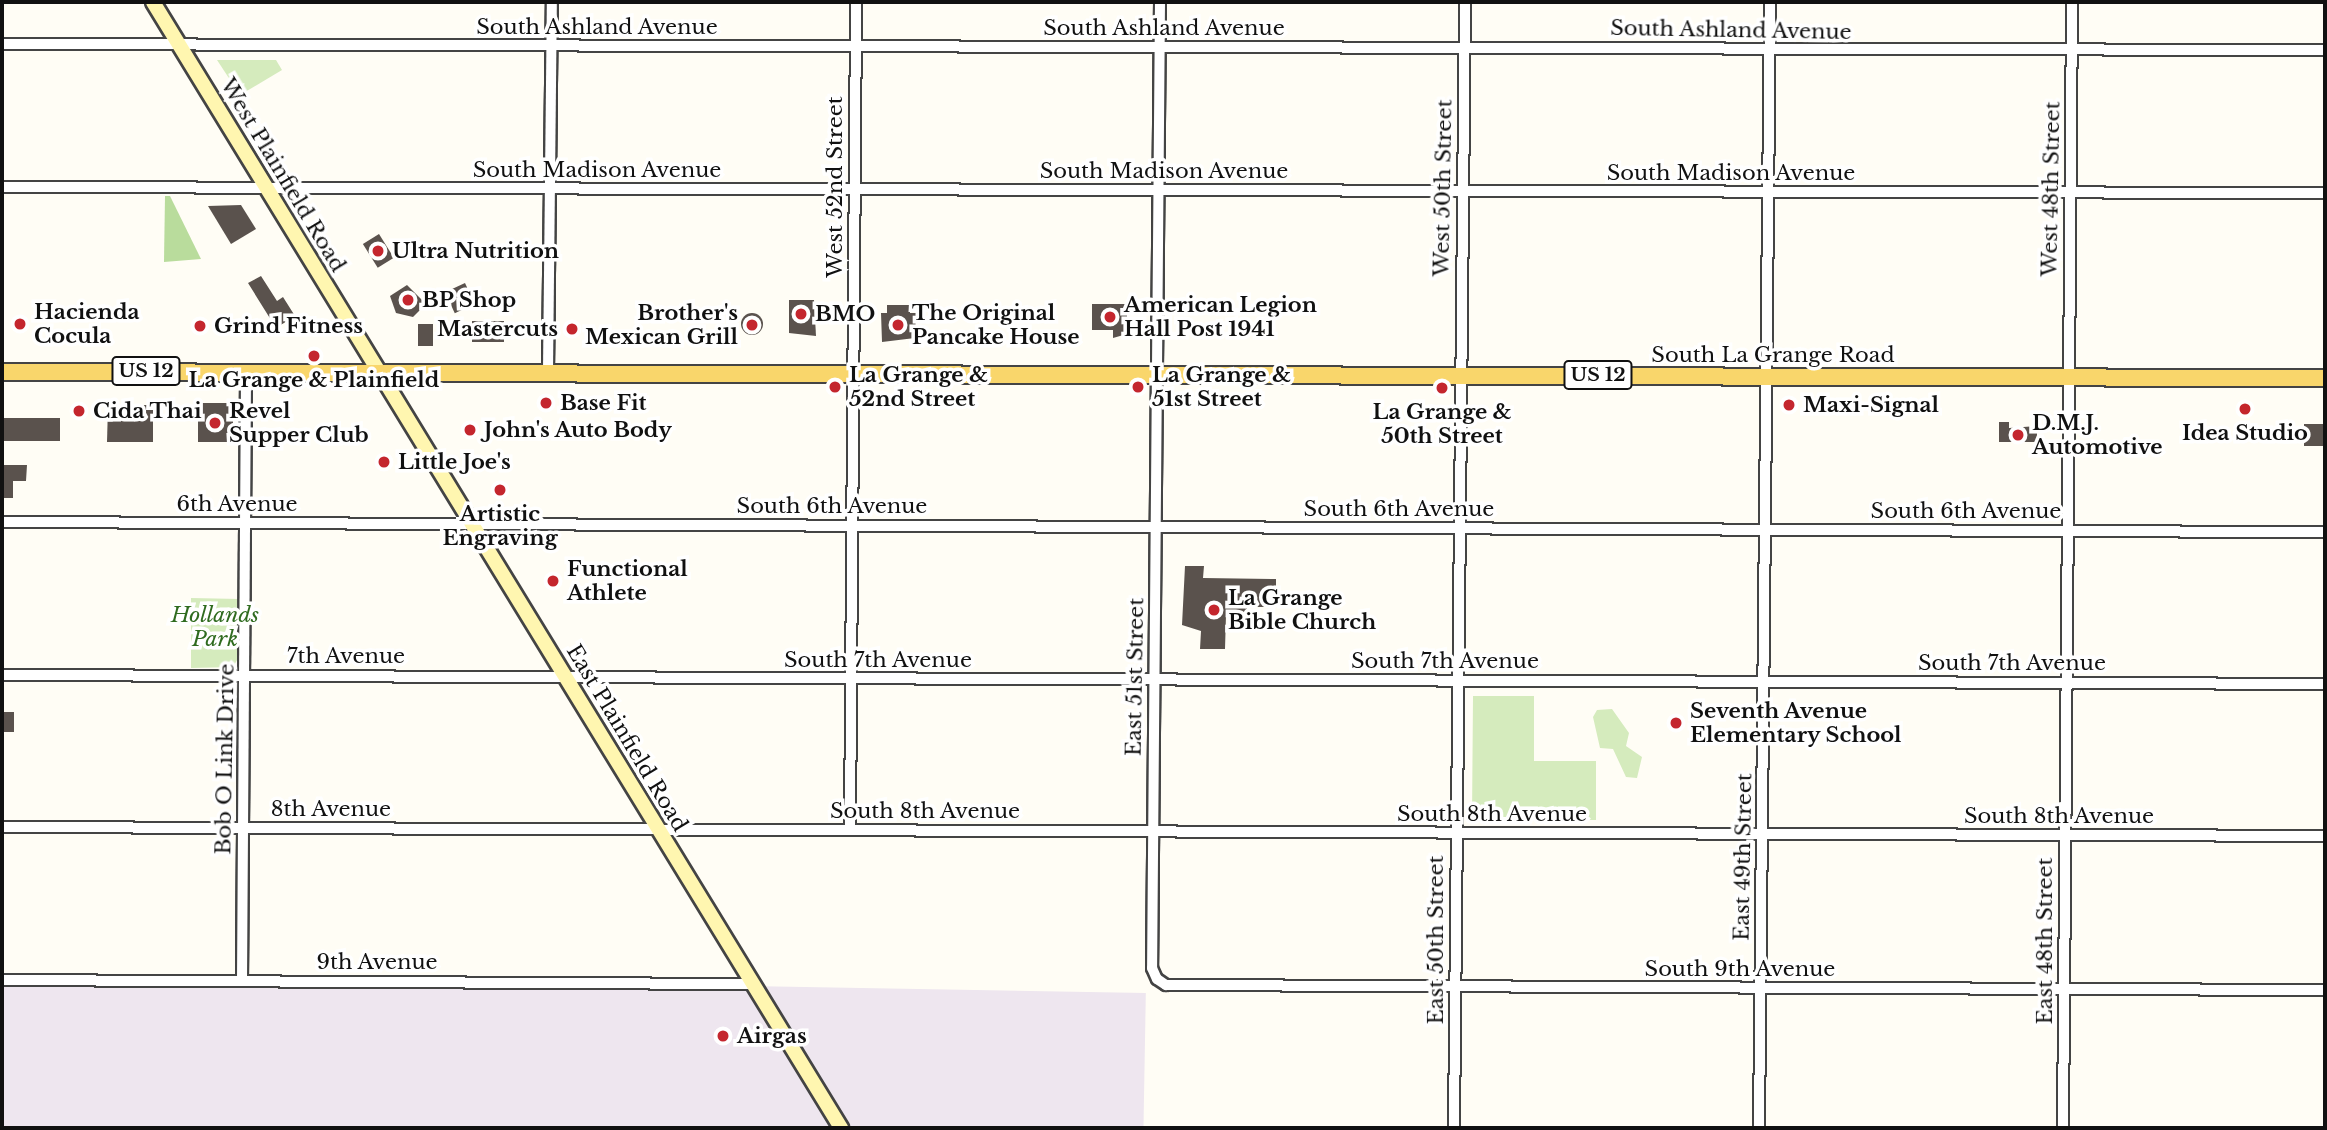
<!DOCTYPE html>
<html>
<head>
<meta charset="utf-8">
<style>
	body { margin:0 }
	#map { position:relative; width:2327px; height:1130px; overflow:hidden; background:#fffdf5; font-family:"Libre Baskerville",serif }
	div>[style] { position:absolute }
	.industrial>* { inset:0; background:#eee6ef; transform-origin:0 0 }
	.green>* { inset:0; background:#d5ebbd }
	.forest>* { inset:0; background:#b9dc9c }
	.building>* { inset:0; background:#5a524d; transform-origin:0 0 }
	.round { border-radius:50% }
	.roads { filter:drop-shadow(2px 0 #444) drop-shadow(-2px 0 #444) drop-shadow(0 2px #444) drop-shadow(0 -2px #444) }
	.minor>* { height:10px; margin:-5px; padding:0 5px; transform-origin:5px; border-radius:5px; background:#fff }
	.secondary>* { height:14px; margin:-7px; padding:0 7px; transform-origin:7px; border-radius:7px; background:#fff6b0 }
	.primary>* { height:16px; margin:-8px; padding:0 8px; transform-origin:8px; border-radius:8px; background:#f9d66b }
	.dots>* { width:19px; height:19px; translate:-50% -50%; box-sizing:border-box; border:4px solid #fff; border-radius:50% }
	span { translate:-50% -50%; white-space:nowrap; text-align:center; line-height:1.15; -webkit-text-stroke:7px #fff; paint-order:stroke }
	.shield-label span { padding:2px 5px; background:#fff; border:2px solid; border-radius:5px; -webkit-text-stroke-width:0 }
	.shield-label { font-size:19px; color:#111; font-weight:700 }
	.street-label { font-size:21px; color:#111 }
	.poi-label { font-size:21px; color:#111; font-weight:700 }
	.left { translate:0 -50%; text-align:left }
	.right { translate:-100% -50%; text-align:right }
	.park-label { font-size:21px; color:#2f6b1f; font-style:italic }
	.frame { position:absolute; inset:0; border:4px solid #111; pointer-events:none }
</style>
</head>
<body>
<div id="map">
	<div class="industrial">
		<div style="left:2px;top:973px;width:1144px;height:155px;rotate:1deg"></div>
	</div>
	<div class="green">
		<div style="clip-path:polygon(217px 60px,276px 60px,282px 70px,240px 95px)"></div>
		<div style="clip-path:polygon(191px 598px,240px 599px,240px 655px,233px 667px,191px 668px)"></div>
		<div style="clip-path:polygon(1473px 696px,1534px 696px,1534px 761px,1596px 761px,1596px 820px,1472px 819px)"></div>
		<div style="clip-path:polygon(1612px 709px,1629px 733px,1626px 746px,1642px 757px,1637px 778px,1626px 777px,1613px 749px,1600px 748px,1593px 717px,1597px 710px)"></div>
	</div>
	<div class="forest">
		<div style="clip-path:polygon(165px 196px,170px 196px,201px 259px,164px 262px)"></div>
	</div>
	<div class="building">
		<div style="clip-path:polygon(241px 205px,256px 229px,231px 244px,208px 206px)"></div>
		<div style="left:379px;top:234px;width:28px;height:19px;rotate:58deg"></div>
		<div style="clip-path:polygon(261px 276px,277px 301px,283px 297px,295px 316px,276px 328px,248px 283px)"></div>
		<div style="left:465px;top:283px;width:23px;height:22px;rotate:65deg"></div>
		<div style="clip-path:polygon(407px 285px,426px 304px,413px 317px,396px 313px,390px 296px)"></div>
		<div style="clip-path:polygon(789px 300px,814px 300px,816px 336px,789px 333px)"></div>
		<div style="clip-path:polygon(1092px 304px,1127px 304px,1127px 334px,1113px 338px,1113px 330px,1092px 330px)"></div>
		<div style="clip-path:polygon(887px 305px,910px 305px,910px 313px,916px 313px,915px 338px,882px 342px,881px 313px,887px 313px)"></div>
		<div class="round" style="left:741px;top:313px;width:22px;height:22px"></div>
		<div style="left:472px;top:321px;width:32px;height:21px"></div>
		<div style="left:418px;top:324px;width:15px;height:22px"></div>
		<div style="left:198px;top:403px;width:35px;height:39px"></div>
		<div style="clip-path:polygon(134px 405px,153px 405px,153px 442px,107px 442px,108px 406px)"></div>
		<div style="left:2px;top:418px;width:58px;height:23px"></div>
		<div style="clip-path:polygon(1999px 422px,2009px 422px,2009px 428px,2037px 426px,2037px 442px,1999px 442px)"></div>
		<div style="left:2304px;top:424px;width:21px;height:22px"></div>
		<div style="clip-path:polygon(2px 465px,27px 465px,26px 481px,13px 481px,13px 498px,2px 498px)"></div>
		<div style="clip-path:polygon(1185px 566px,1204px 566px,1203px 578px,1276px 579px,1276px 607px,1247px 607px,1247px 615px,1226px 615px,1225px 649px,1200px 649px,1201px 631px,1182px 625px)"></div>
		<div style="left:2px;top:712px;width:12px;height:20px"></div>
	</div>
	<div class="roads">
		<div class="minor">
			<div style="left:1160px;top:2px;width:966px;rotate:90.47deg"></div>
			<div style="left:1152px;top:968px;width:12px;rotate:66deg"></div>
			<div style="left:1157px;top:979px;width:11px;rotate:34deg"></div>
			<div style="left:1166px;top:985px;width:1159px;rotate:0.25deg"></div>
			<div style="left:2px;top:44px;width:2323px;rotate:0.15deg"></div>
			<div style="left:2px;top:187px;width:2323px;rotate:0.15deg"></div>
			<div style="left:548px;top:371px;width:369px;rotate:-89.4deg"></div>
			<div style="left:2px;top:522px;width:2323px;rotate:0.25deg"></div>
			<div style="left:2px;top:675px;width:2323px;rotate:0.22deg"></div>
			<div style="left:2px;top:827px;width:2323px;rotate:0.22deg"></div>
			<div style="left:850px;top:830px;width:828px;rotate:-89.58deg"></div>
			<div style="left:2px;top:980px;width:751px;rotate:0.31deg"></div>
			<div style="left:242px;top:981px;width:611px;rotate:-89.62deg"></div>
			<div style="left:1454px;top:1128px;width:1126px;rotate:-89.44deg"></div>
			<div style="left:1759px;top:1128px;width:1126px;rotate:-89.44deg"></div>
			<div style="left:2063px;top:1128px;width:1126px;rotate:-89.54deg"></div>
		</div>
		<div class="secondary">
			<div style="left:153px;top:2px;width:1320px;rotate:58.57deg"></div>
		</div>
		<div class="primary">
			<div style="left:2px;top:372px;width:2323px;rotate:0.15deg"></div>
		</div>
	</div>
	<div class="dots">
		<div style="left:378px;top:251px;background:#c4262e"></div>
		<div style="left:408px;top:300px;background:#c4262e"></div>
		<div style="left:801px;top:314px;background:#c4262e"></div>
		<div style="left:1110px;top:317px;background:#c4262e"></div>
		<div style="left:20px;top:324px;background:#c4262e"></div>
		<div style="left:752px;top:325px;background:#c4262e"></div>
		<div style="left:898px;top:325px;background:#c4262e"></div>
		<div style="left:200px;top:326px;background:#c4262e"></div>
		<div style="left:572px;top:329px;background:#c4262e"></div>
		<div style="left:314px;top:356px;background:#c4262e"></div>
		<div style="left:835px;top:387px;background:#c4262e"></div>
		<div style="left:1138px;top:387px;background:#c4262e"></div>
		<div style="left:1442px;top:388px;background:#c4262e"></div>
		<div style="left:546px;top:403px;background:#c4262e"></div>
		<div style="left:1789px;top:405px;background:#c4262e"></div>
		<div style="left:2245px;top:409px;background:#c4262e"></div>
		<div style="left:79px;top:411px;background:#c4262e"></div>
		<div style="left:215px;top:423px;background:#c4262e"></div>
		<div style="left:470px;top:430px;background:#c4262e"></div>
		<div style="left:2018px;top:435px;background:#c4262e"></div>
		<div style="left:384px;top:462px;background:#c4262e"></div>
		<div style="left:500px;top:490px;background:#c4262e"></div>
		<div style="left:553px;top:581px;background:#c4262e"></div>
		<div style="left:1214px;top:610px;background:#c4262e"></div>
		<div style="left:1676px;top:723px;background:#c4262e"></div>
		<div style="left:723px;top:1036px;background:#c4262e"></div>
	</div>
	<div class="shield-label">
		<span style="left:146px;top:371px">US 12</span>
		<span style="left:1598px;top:375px">US 12</span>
	</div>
	<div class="street-label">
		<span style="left:597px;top:27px">South Ashland Avenue</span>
		<span style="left:1164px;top:28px">South Ashland Avenue</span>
		<span style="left:1731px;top:30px;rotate:1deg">South Ashland Avenue</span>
		<span style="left:597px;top:170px">South Madison Avenue</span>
		<span style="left:1164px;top:171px">South Madison Avenue</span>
		<span style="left:1731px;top:173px">South Madison Avenue</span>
		<span style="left:283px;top:175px;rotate:59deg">West Plainfield Road</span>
		<span style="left:835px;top:187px;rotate:-90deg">West 52nd Street</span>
		<span style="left:1443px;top:188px;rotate:-89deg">West 50th Street</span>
		<span style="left:2051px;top:189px;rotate:-89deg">West 48th Street</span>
		<span style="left:1773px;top:355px">South La Grange Road</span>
		<span style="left:237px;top:504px">6th Avenue</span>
		<span style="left:832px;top:506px">South 6th Avenue</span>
		<span style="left:1399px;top:509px">South 6th Avenue</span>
		<span style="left:1966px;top:511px">South 6th Avenue</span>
		<span style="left:346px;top:656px">7th Avenue</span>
		<span style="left:878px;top:660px">South 7th Avenue</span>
		<span style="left:1445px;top:661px">South 7th Avenue</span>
		<span style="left:2012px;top:663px">South 7th Avenue</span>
		<span style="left:1135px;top:677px;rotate:-89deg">East 51st Street</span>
		<span style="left:627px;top:738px;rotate:59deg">East Plainfield Road</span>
		<span style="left:225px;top:759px;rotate:-89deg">Bob O Link Drive</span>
		<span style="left:331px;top:809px">8th Avenue</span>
		<span style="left:925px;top:811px">South 8th Avenue</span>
		<span style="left:1492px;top:814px">South 8th Avenue</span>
		<span style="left:2059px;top:816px">South 8th Avenue</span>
		<span style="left:1743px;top:857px;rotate:-89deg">East 49th Street</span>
		<span style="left:1436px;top:940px;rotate:-90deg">East 50th Street</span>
		<span style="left:2045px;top:941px;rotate:-90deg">East 48th Street</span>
		<span style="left:377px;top:962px">9th Avenue</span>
		<span style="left:1740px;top:969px">South 9th Avenue</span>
	</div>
	<div class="poi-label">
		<span class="left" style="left:392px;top:251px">Ultra Nutrition</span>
		<span class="left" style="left:422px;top:300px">BP Shop</span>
		<span class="left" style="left:1124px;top:317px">American Legion<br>Hall Post 1941</span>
		<span class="left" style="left:34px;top:324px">Hacienda<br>Cocula</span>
		<span class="right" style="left:738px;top:325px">Brother's<br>Mexican Grill</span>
		<span class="left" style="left:912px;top:325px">The Original<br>Pancake House</span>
		<span class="left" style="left:815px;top:314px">BMO</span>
		<span class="left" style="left:214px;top:326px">Grind Fitness</span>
		<span class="right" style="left:558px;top:329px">Mastercuts</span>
		<span class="left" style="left:849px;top:387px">La Grange &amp;<br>52nd Street</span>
		<span class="left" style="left:1152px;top:387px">La Grange &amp;<br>51st Street</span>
		<span style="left:314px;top:380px">La Grange &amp; Plainfield</span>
		<span class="left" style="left:560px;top:403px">Base Fit</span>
		<span class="left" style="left:1803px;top:405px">Maxi-Signal</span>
		<span class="left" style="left:93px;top:411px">Cida Thai</span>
		<span class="left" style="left:229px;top:423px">Revel<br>Supper Club</span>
		<span style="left:1442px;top:424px">La Grange &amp;<br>50th Street</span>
		<span class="left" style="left:2032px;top:435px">D.M.J.<br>Automotive</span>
		<span class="left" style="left:484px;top:430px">John's Auto Body</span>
		<span style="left:2245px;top:433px">Idea Studio</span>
		<span class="left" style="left:398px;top:462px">Little Joe's</span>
		<span style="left:500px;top:526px">Artistic<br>Engraving</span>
		<span class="left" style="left:567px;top:581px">Functional<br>Athlete</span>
		<span class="left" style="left:1228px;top:610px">La Grange<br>Bible Church</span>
		<span class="left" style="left:1690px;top:723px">Seventh Avenue<br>Elementary School</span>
		<span class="left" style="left:737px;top:1036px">Airgas</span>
	</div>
	<div class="park-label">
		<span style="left:215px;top:627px">Hollands<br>Park</span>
	</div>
	<div class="frame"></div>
</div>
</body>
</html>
